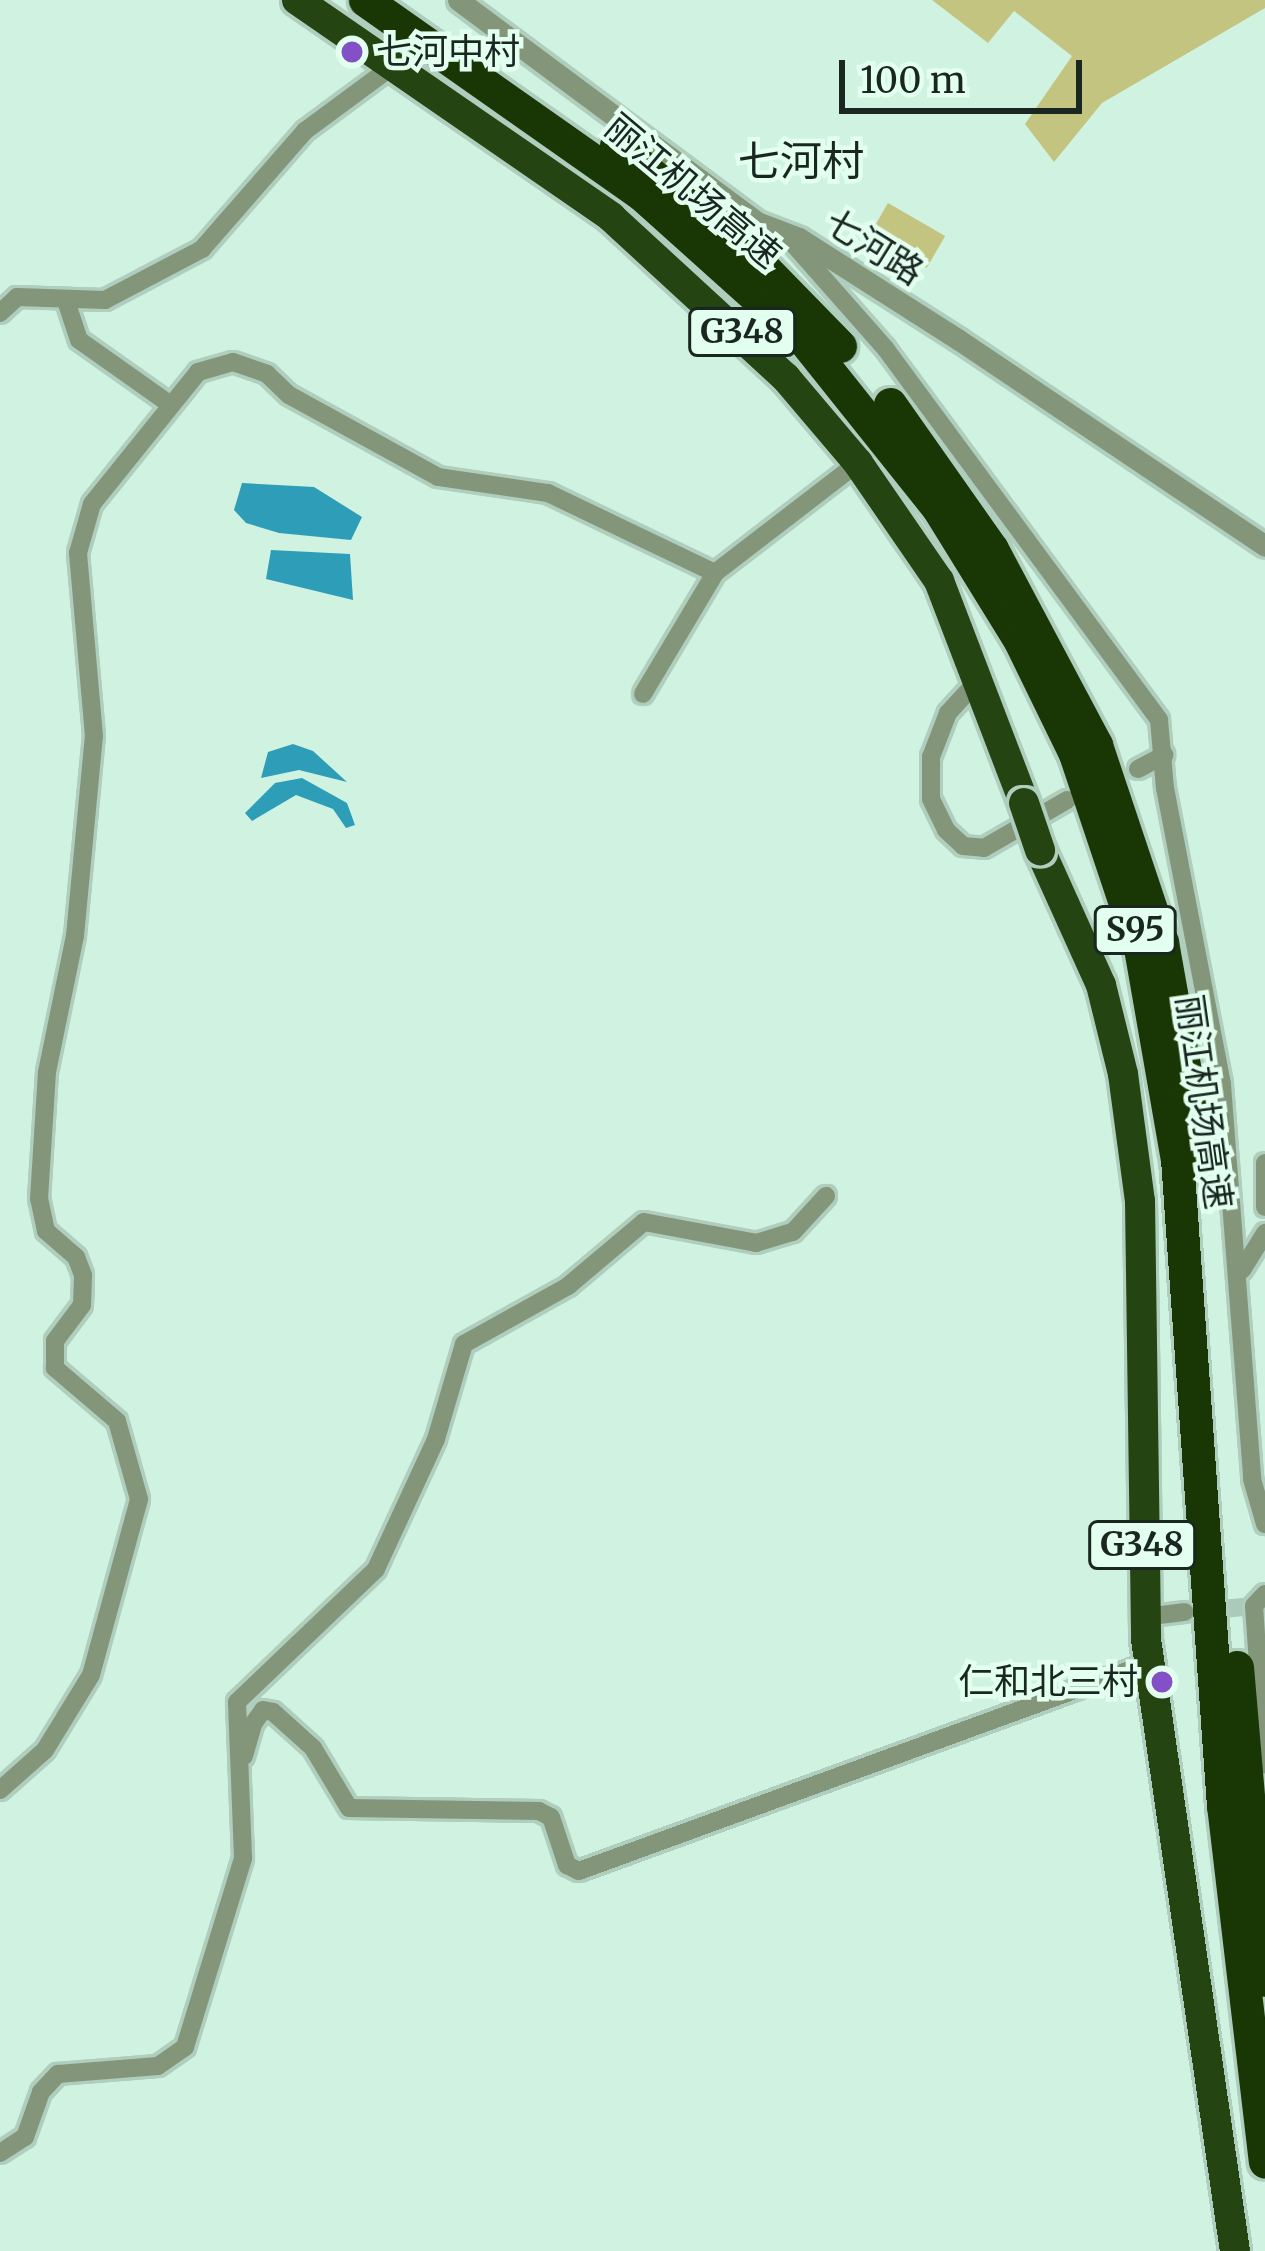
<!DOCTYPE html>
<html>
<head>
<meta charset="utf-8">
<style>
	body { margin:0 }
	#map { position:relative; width:1265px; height:2251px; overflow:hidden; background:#d0f3e1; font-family:Merriweather,"Noto Sans SC",serif }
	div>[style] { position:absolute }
	.green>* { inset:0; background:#c3c480; transform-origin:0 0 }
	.water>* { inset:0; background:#2e9db7 }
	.minor-tunnel>* { height:18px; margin-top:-9px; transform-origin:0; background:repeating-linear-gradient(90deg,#abcaba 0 18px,transparent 0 27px) }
	.roads { filter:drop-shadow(3px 0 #afcebe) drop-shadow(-3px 0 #afcebe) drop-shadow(0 3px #afcebe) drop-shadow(0 -3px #afcebe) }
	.minor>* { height:18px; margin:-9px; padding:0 9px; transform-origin:9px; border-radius:9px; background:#83967a }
	.tertiary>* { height:21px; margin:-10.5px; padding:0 10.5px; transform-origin:10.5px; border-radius:10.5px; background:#83967a }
	.trunk>* { height:30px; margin:-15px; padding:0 15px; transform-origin:15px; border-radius:15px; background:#244411 }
	.motorway>* { height:33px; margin:-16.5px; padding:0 16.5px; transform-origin:16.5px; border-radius:16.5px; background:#193605 }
	.bridges { filter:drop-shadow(3px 0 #afcebe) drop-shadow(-3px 0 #afcebe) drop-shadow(0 3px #afcebe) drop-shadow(0 -3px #afcebe) }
	.trunk-bridge>* { height:30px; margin:-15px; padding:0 15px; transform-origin:15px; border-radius:15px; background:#244411 }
	.dots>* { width:33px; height:33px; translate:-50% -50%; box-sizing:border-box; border:6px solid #e2fff0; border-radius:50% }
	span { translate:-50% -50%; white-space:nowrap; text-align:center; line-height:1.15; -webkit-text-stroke:9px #e2fff0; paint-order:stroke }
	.shield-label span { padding:3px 9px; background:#e2fff0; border:3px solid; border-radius:9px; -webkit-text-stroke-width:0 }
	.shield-label { font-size:33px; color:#192720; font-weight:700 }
	.poi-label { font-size:36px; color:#192720 }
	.left { translate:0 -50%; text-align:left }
	.right { translate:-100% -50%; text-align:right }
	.street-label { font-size:36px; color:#192720 }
	.quarter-label { font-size:42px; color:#192720 }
	.scale { position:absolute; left:839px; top:60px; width:243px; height:54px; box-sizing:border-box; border:6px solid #192720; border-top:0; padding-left:15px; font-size:36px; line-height:42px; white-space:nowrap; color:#192720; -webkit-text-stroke:9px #e2fff0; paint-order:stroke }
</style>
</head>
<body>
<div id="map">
	<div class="green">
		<div style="clip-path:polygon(932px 0,1265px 0,1265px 8px,1102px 103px,1054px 162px,1025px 124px,1072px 56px,1014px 11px,988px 43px)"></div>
		<div style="left:888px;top:203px;width:66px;height:37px;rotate:30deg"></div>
	</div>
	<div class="water">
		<div style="clip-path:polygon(242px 483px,314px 487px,362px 517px,351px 540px,279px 533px,246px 523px,234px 510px)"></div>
		<div style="clip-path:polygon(271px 550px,350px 554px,353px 600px,266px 579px)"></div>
		<div style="clip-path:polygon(293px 744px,313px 751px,347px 782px,299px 770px,261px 778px,268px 752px)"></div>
		<div style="clip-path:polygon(302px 778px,347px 803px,355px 825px,346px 828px,333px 809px,296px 795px,252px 821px,245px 813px,275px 783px)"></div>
	</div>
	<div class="minor-tunnel">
		<div style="left:1202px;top:1611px;width:52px;rotate:-5.5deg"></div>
	</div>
	<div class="roads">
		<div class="minor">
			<div style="left:788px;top:238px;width:147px;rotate:48.6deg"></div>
			<div style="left:885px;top:348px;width:462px;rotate:53.6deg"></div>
			<div style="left:1159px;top:720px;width:68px;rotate:85deg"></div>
			<div style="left:1165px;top:788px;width:302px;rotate:79.1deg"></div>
			<div style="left:1222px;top:1085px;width:395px;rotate:85.6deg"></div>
			<div style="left:1252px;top:1479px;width:47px;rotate:73.9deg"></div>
			<div style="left:66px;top:301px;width:41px;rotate:71.6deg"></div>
			<div style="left:79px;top:340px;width:109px;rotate:35.3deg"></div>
			<div style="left:0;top:313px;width:23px;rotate:-43deg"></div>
			<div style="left:17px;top:297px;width:88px;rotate:2deg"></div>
			<div style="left:105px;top:300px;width:110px;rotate:-27.7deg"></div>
			<div style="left:202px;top:249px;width:157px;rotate:-48.9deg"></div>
			<div style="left:305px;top:131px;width:109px;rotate:-36.5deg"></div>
			<div style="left:981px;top:677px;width:49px;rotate:132.5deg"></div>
			<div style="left:948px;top:713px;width:47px;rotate:111.1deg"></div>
			<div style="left:931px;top:757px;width:42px;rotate:90deg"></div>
			<div style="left:931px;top:799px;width:34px;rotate:64deg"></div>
			<div style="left:946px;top:830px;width:23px;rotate:43deg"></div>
			<div style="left:963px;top:846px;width:21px;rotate:5deg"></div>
			<div style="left:984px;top:848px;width:96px;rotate:-30deg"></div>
			<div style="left:643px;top:694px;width:141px;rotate:-59.2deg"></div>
			<div style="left:715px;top:573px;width:180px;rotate:-37.6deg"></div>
			<div style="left:1138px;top:769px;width:30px;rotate:-28deg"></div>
			<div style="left:1265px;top:1163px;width:44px;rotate:90deg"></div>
			<div style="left:1242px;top:1270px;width:44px;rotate:-58.1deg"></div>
			<div style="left:1265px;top:1594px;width:16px;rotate:133deg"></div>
			<div style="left:1254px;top:1606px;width:159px;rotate:86deg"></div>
			<div style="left:1144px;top:1617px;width:41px;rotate:-7deg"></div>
			<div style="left:244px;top:1756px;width:33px;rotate:-74deg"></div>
			<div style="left:253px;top:1724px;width:17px;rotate:-54deg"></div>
			<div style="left:263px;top:1710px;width:10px;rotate:11deg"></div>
			<div style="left:273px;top:1712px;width:54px;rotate:42deg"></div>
			<div style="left:313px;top:1748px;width:70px;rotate:59deg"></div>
			<div style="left:349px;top:1808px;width:190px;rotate:0.9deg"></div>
			<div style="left:539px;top:1811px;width:13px;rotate:27deg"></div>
			<div style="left:551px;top:1817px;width:51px;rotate:71.6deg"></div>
			<div style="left:567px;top:1865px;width:13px;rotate:27deg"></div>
			<div style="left:579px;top:1871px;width:607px;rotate:-20.05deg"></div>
			<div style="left:0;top:1790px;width:60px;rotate:-41.6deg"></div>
			<div style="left:45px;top:1750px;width:88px;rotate:-58.5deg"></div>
			<div style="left:91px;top:1675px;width:182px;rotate:-74.7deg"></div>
			<div style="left:139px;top:1499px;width:81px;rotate:-105.8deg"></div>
			<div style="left:117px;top:1421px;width:82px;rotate:-139.5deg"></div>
			<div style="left:55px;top:1368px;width:27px;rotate:-90deg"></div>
			<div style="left:55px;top:1341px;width:45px;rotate:-53.1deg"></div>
			<div style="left:82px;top:1305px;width:30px;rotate:-88deg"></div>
			<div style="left:83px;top:1275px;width:19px;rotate:-111deg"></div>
			<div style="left:76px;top:1257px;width:40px;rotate:-139deg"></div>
			<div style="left:46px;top:1231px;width:33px;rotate:-102deg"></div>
			<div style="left:39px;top:1199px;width:127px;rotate:-86.4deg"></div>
			<div style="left:47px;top:1072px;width:139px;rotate:-78.4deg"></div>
			<div style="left:75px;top:936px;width:201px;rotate:-84.6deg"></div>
			<div style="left:94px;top:736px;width:184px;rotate:-95deg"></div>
			<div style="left:78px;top:553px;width:51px;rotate:-74.1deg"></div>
			<div style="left:92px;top:504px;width:169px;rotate:-51.2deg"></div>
			<div style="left:198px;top:372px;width:36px;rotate:-16deg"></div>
			<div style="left:233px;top:362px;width:36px;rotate:19deg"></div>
			<div style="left:267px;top:374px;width:30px;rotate:44deg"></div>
			<div style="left:289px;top:395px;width:170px;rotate:28.8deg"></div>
			<div style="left:438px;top:477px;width:111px;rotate:8.3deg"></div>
			<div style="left:548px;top:493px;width:185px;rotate:25.6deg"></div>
			<div style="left:0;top:2153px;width:30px;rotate:-33deg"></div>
			<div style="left:25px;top:2137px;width:48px;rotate:-70.4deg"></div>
			<div style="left:41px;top:2092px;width:25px;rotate:-47deg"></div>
			<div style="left:58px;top:2074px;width:100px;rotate:-4.6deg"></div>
			<div style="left:158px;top:2066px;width:33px;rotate:-35deg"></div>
			<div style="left:185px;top:2047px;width:198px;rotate:-72.9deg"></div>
			<div style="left:243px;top:1858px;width:156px;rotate:-92.2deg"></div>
			<div style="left:237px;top:1702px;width:192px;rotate:-43.7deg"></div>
			<div style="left:376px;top:1569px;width:143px;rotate:-65.2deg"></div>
			<div style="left:436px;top:1439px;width:99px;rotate:-73.6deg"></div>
			<div style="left:464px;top:1344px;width:119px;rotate:-29.1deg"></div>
			<div style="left:568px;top:1286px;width:99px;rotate:-40.1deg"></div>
			<div style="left:644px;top:1222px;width:114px;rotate:10.6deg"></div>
			<div style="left:756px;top:1243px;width:39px;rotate:-17deg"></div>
			<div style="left:793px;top:1232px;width:49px;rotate:-47.5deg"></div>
		</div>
		<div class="tertiary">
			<div style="left:458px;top:0;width:372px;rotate:36.6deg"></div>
			<div style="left:757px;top:222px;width:45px;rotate:20.9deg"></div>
			<div style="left:799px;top:238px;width:190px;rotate:32.5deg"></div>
			<div style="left:959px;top:340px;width:369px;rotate:33.9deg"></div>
		</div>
		<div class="trunk">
			<div style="left:297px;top:0;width:382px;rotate:34.6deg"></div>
			<div style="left:611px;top:217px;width:238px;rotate:42.6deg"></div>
			<div style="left:786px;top:378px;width:111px;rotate:49.7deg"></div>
			<div style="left:858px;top:463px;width:143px;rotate:55.5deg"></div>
			<div style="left:939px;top:581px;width:238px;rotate:69deg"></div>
			<div style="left:1040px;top:850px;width:148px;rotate:65.7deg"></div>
			<div style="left:1101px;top:985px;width:92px;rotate:76.1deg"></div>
			<div style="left:1123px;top:1074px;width:128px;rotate:82.4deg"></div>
			<div style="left:1140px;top:1201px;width:438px;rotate:89.2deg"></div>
			<div style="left:1146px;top:1639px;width:618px;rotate:81.73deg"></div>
		</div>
		<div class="motorway">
			<div style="left:365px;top:0;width:336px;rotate:35.1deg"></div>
			<div style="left:640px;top:193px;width:219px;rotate:41.9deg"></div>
			<div style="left:803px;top:339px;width:216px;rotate:51.4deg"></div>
			<div style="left:938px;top:508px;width:156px;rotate:58.3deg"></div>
			<div style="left:1020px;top:641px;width:126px;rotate:64deg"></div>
			<div style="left:1075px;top:754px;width:205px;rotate:71.5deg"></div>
			<div style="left:1140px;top:948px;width:214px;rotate:80.1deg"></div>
			<div style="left:1177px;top:1159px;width:648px;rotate:85.93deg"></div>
			<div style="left:1223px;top:1805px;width:359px;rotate:83.3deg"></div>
			<div style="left:616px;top:145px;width:185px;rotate:39.5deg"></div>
			<div style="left:759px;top:263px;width:116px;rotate:45.7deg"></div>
			<div style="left:890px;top:404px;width:177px;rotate:54.9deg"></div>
			<div style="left:992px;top:549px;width:222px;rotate:62deg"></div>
			<div style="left:1096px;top:745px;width:208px;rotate:71.5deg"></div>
			<div style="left:1162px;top:942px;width:216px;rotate:79.9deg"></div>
			<div style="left:1237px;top:1667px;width:314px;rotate:85.1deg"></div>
		</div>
	</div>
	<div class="bridges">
		<div class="trunk-bridge">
			<div style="left:1024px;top:803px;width:50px;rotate:71.2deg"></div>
		</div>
	</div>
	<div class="dots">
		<div style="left:352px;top:52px;background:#8350c8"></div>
		<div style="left:1162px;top:1682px;background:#8350c8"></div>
	</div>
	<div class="shield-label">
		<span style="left:742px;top:332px">G348</span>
		<span style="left:1135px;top:930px">S95</span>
		<span style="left:1142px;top:1545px">G348</span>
	</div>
	<div class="poi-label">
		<span class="left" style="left:376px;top:52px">七河中村</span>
		<span class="right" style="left:1138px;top:1682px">仁和北三村</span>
	</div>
	<div class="street-label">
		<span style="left:693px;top:191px;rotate:40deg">丽江机场高速</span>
		<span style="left:874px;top:247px;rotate:32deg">七河路</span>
		<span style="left:1204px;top:1102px;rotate:82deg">丽江机场高速</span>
	</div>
	<div class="quarter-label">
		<span style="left:801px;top:161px">七河村</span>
	</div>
	<div class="scale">100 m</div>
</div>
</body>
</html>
